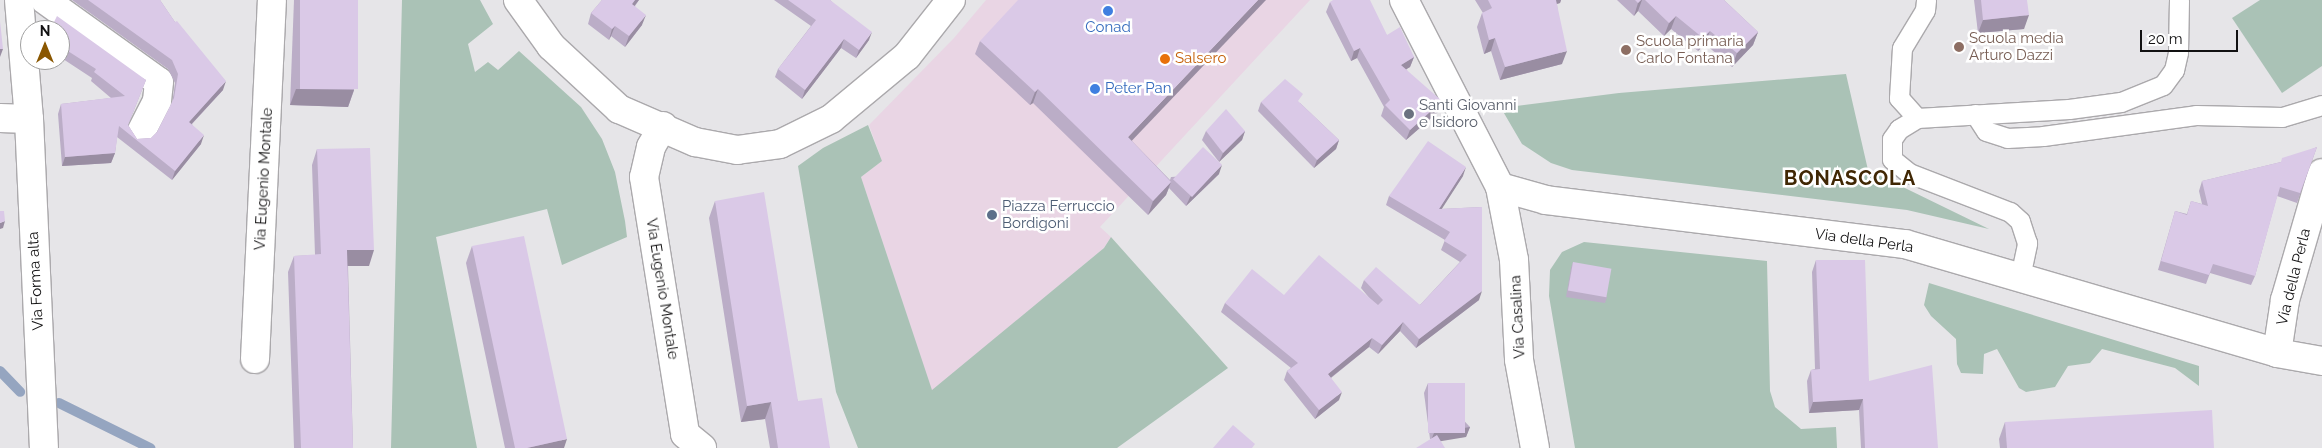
<!DOCTYPE html>
<html>
<head>
<meta charset="utf-8">
<style>
	body { margin:0 }
	#map { position:relative; width:2322px; height:448px; overflow:hidden; background:#e6e5e8; font-family:Raleway,sans-serif }
	div>[style] { position:absolute }
	.commercial>* { inset:0; background:#e9d5e4 }
	.green>* { inset:0; background:#aac2b6 }
	.stream>* { height:10px; margin:-5px; padding:0 5px; transform-origin:5px; border-radius:5px; background:#95a5c0 }
	.roads { filter:drop-shadow(1px 0 #aba9ac) drop-shadow(-1px 0 #aba9ac) drop-shadow(0 1px #aba9ac) drop-shadow(0 -1px #aba9ac) }
	.service>* { height:19px; margin:-9.5px; padding:0 9.5px; transform-origin:9.5px; border-radius:9.5px; background:#fff }
	.minor>* { height:28px; margin:-14px; padding:0 14px; transform-origin:14px; border-radius:14px; background:#fff }
	.wall>* { inset:0; background:#bbadc7 }
	.shaded-wall>* { inset:0; background:#998da2 }
	.building>* { inset:0; background:#dac9e7; transform-origin:0 0 }
	.dots>* { width:14px; height:14px; translate:-50% -50%; box-sizing:border-box; border:2px solid #fff; border-radius:50% }
	span { translate:-50% -50%; white-space:nowrap; text-align:center; line-height:1.15; -webkit-text-stroke:5px #fff; paint-order:stroke }
	.shop-label { font-size:15px; color:#366cbe }
	.left { translate:0 -50%; text-align:left }
	.education-label { font-size:15px; color:#785e54 }
	.food-label { font-size:15px; color:#c56008 }
	.worship-label { font-size:15px; color:#5b616d }
	.street-label { font-size:15px; color:#121112 }
	.service-label { font-size:15px; color:#4e5e75 }
	.district-label { font-size:20px; color:#402704; font-weight:700; letter-spacing:1px }
	.north { position:absolute; left:20px; top:20px; width:50px; height:50px; box-sizing:border-box; background:#fff; border:1px solid #a0a0a0; border-radius:50%; rotate:0deg; font-size:14px; font-weight:700; line-height:20px; text-align:center; color:#121112 }
	.north::after { content:''; display:block; margin:auto; width:18px; height:22px; background:#8a5701; clip-path:polygon(50% 0,100% 100%,50% 72%,0 100%) }
	.scale { position:absolute; left:2140px; top:30px; width:98px; height:22px; box-sizing:border-box; border:2px solid #121112; border-top:0; padding-left:6px; font-size:15px; line-height:18px; white-space:nowrap; color:#121112; -webkit-text-stroke:4px #fff; paint-order:stroke }
</style>
</head>
<body>
<div id="map">
	<div class="commercial">
		<div style="clip-path:polygon(986px 0,1310px 0,1100px 227px,1111px 237px,1104px 248px,932px 391px,861px 177px,882px 161px,869px 125px,954px 38px)"></div>
	</div>
	<div class="green">
		<div style="clip-path:polygon(402px 0,480px 0,493px 24px,468px 44px,475px 72px,488px 62px,498px 70px,519px 51px,581px 107px,602px 139px,615px 172px,625px 221px,627px 237px,562px 265px,547px 209px,436px 237px,477px 448px,391px 448px)"></div>
		<div style="clip-path:polygon(2260px 0,2322px 0,2322px 66px,2282px 93px,2232px 18px)"></div>
		<div style="clip-path:polygon(1846px 74px,1868px 170px,1989px 229px,1907px 210px,1572px 170px,1551px 163px,1522px 144px,1501px 108px,1619px 93px)"></div>
		<div style="clip-path:polygon(868px 125px,882px 161px,861px 177px,932px 390px,1104px 248px,1111px 237px,1228px 368px,1117px 448px,858px 448px,836px 392px,798px 166px,823px 148px)"></div>
		<div style="clip-path:polygon(1584px 242px,1767px 261px,1770px 391px,1775px 407px,1801px 429px,1836px 427px,1837px 448px,1575px 448px,1549px 296px,1550px 270px,1562px 252px)"></div>
		<div style="clip-path:polygon(1929px 283px,2199px 366px,2199px 386px,2175px 368px,2102px 349px,2090px 363px,2068px 366px,2055px 387px,2026px 392px,2019px 388px,1997px 349px,1984px 354px,1983px 374px,1961px 373px,1957px 364px,1956px 339px,1931px 316px,1924px 305px)"></div>
	</div>
	<div class="stream">
		<div style="left:0;top:371px;width:29px;rotate:46deg"></div>
		<div style="left:59px;top:403px;width:102px;rotate:26.3deg"></div>
	</div>
	<div class="roads">
		<div class="service">
			<div style="left:1975px;top:114px;width:20px;rotate:57deg"></div>
			<div style="left:1986px;top:131px;width:22px;rotate:18deg"></div>
			<div style="left:2007px;top:138px;width:36px;rotate:-3deg"></div>
			<div style="left:2043px;top:136px;width:154px;rotate:-7.8deg"></div>
			<div style="left:2196px;top:115px;width:86px;rotate:1.3deg"></div>
			<div style="left:2282px;top:117px;width:42px;rotate:-16.7deg"></div>
			<div style="left:1917px;top:118px;width:27px;rotate:-132deg"></div>
			<div style="left:1899px;top:98px;width:50px;rotate:-86.6deg"></div>
			<div style="left:1902px;top:48px;width:44px;rotate:-58.8deg"></div>
			<div style="left:1925px;top:10px;width:10px;rotate:-84deg"></div>
			<div style="left:2020px;top:277px;width:35px;rotate:-78deg"></div>
			<div style="left:2027px;top:243px;width:23px;rotate:-108deg"></div>
			<div style="left:2020px;top:221px;width:13px;rotate:-138deg"></div>
			<div style="left:2010px;top:212px;width:108px;rotate:-158.9deg"></div>
			<div style="left:1909px;top:173px;width:22px;rotate:-141deg"></div>
			<div style="left:1892px;top:159px;width:20px;rotate:-90deg"></div>
			<div style="left:1892px;top:139px;width:12px;rotate:-55deg"></div>
			<div style="left:1899px;top:129px;width:21px;rotate:-31deg"></div>
			<div style="left:1917px;top:118px;width:152px;rotate:-3.4deg"></div>
			<div style="left:2069px;top:109px;width:52px;rotate:-7.7deg"></div>
			<div style="left:2121px;top:102px;width:45px;rotate:-22deg"></div>
			<div style="left:2163px;top:85px;width:19px;rotate:-54deg"></div>
			<div style="left:2174px;top:70px;width:18px;rotate:-77deg"></div>
			<div style="left:2178px;top:52px;width:52px;rotate:-88.9deg"></div>
		</div>
		<div class="minor">
			<div style="left:19px;top:0;width:119px;rotate:85.2deg"></div>
			<div style="left:29px;top:119px;width:329px;rotate:87.4deg"></div>
			<div style="left:45px;top:0;width:140px;rotate:35.7deg"></div>
			<div style="left:159px;top:82px;width:19px;rotate:96deg"></div>
			<div style="left:157px;top:101px;width:37px;rotate:117deg"></div>
			<div style="left:518px;top:0;width:57px;rotate:54.3deg"></div>
			<div style="left:551px;top:46px;width:93px;rotate:42.8deg"></div>
			<div style="left:619px;top:109px;width:83px;rotate:23.5deg"></div>
			<div style="left:695px;top:142px;width:43px;rotate:10.8deg"></div>
			<div style="left:737px;top:150px;width:43px;rotate:-7.9deg"></div>
			<div style="left:780px;top:144px;width:57px;rotate:-26.1deg"></div>
			<div style="left:831px;top:119px;width:99px;rotate:-39.7deg"></div>
			<div style="left:907px;top:56px;width:71px;rotate:-51.8deg"></div>
			<div style="left:1404px;top:0;width:210px;rotate:62.8deg"></div>
			<div style="left:1500px;top:187px;width:74px;rotate:79.1deg"></div>
			<div style="left:1514px;top:260px;width:100px;rotate:87.1deg"></div>
			<div style="left:1519px;top:360px;width:89px;rotate:79.7deg"></div>
			<div style="left:0;top:118px;width:29px;rotate:2deg"></div>
			<div style="left:663px;top:126px;width:24px;rotate:120deg"></div>
			<div style="left:651px;top:147px;width:31px;rotate:103deg"></div>
			<div style="left:644px;top:177px;width:260px;rotate:80.9deg"></div>
			<div style="left:685px;top:434px;width:22px;rotate:39deg"></div>
			<div style="left:1500px;top:187px;width:48px;rotate:15.8deg"></div>
			<div style="left:1546px;top:200px;width:362px;rotate:7deg"></div>
			<div style="left:1905px;top:244px;width:388px;rotate:16.3deg"></div>
			<div style="left:2277px;top:353px;width:46px;rotate:10.1deg"></div>
			<div style="left:2277px;top:353px;width:54px;rotate:-81.4deg"></div>
			<div style="left:2285px;top:300px;width:132px;rotate:-73.8deg"></div>
			<div style="left:255px;top:359px;width:359px;rotate:-87.3deg"></div>
		</div>
	</div>
	<div class="wall">
		<div style="clip-path:polygon(72px 0,160px 0,175px 22px,223px 90px,192px 124px,201px 144px,172px 180px,117px 137px,115px 153px,111px 163px,62px 166px,58px 114px,61px 104px,111px 98px,91px 81px,92px 78px,60px 57px,60px 30px,146px 80px,128px 125px,137px 139px,151px 138px,157px 132px,172px 104px,175px 83px,168px 69px)"></div>
		<div style="clip-path:polygon(294px 0,358px 0,354px 90px,348px 107px,290px 105px)"></div>
		<div style="clip-path:polygon(602px 0,639px 0,635px 6px,642px 25px,625px 47px,611px 36px,609px 40px,588px 24px,591px 13px)"></div>
		<div style="clip-path:polygon(774px 0,830px 0,869px 40px,856px 58px,841px 48px,802px 99px,775px 77px,778px 69px,811px 26px)"></div>
		<div style="clip-path:polygon(1475px 0,1561px 0,1560px 3px,1557px 4px,1562px 64px,1500px 80px,1491px 51px,1484px 54px,1477px 27px,1482px 13px,1483px 13px)"></div>
		<div style="clip-path:polygon(1617px 0,1724px 0,1758px 32px,1753px 45px,1732px 67px,1705px 44px,1698px 51px,1671px 29px,1664px 36px,1638px 11px,1634px 16px)"></div>
		<div style="clip-path:polygon(1974px 0,2027px 0,2024px 29px,1978px 33px)"></div>
		<div style="clip-path:polygon(1330px 2px,1387px 35px,1414px 57px,1410px 67px,1406px 69px,1438px 112px,1406px 140px,1381px 116px,1384px 107px,1357px 58px,1351px 61px,1326px 12px)"></div>
		<div style="clip-path:polygon(980px 41px,1132px 141px,1170px 180px,1171px 177px,1219px 174px,1186px 206px,1169px 188px,1166px 195px,1148px 215px,1033px 103px,1030px 105px,975px 54px)"></div>
		<div style="clip-path:polygon(1261px 102px,1300px 103px,1339px 140px,1336px 149px,1314px 168px,1258px 111px)"></div>
		<div style="clip-path:polygon(1206px 131px,1245px 131px,1242px 140px,1219px 162px,1202px 140px)"></div>
		<div style="clip-path:polygon(2317px 147px,2297px 203px,2277px 196px,2255px 276px,2251px 285px,2210px 273px,2206px 284px,2158px 270px,2175px 211px,2187px 214px,2191px 201px,2202px 204px,2199px 191px,2202px 181px,2281px 162px)"></div>
		<div style="clip-path:polygon(317px 149px,369px 266px,348px 266px,353px 448px,294px 448px,288px 272px,294px 256px,315px 255px,312px 165px)"></div>
		<div style="clip-path:polygon(1463px 176px,1441px 209px,1482px 207px,1479px 300px,1416px 348px,1400px 331px,1378px 354px,1369px 347px,1331px 378px,1339px 400px,1315px 419px,1284px 380px,1287px 371px,1291px 368px,1221px 312px,1225px 303px,1284px 295px,1371px 300px,1361px 288px,1364px 280px,1420px 305px,1460px 262px,1441px 250px,1445px 240px,1386px 205px,1389px 196px)"></div>
		<div style="clip-path:polygon(715px 201px,798px 401px,830px 448px,770px 448px,765px 419px,741px 422px,709px 218px)"></div>
		<div style="clip-path:polygon(472px 246px,564px 448px,505px 448px,466px 263px)"></div>
		<div style="clip-path:polygon(1816px 260px,1869px 381px,1938px 448px,1861px 448px,1859px 410px,1809px 413px,1807px 381px,1811px 370px,1815px 369px,1812px 272px)"></div>
		<div style="clip-path:polygon(1573px 262px,1607px 297px,1605px 303px,1566px 297px,1571px 268px)"></div>
		<div style="clip-path:polygon(1428px 383px,1470px 427px,1466px 437px,1430px 439px,1424px 393px)"></div>
		<div style="clip-path:polygon(2005px 422px,2214px 448px,2000px 448px,1999px 439px)"></div>
	</div>
	<div class="shaded-wall">
		<div style="clip-path:polygon(635px 0,639px 0,628px 14px,632px 4px)"></div>
		<div style="clip-path:polygon(1258px 0,1266px 0,1123px 150px,1128px 137px)"></div>
		<div style="clip-path:polygon(1552px 0,1561px 0,1560px 3px,1549px 6px)"></div>
		<div style="clip-path:polygon(1641px 0,1642px 0,1638px 11px,1634px 16px,1638px 3px)"></div>
		<div style="clip-path:polygon(646px 15px,642px 25px,625px 47px,629px 36px)"></div>
		<div style="clip-path:polygon(2029px 15px,2024px 29px,1978px 33px,1983px 20px)"></div>
		<div style="clip-path:polygon(1676px 16px,1671px 29px,1664px 36px,1669px 23px)"></div>
		<div style="clip-path:polygon(615px 26px,611px 36px,609px 40px,612px 29px)"></div>
		<div style="clip-path:polygon(1710px 31px,1705px 44px,1698px 51px,1703px 38px)"></div>
		<div style="clip-path:polygon(872px 32px,869px 40px,856px 58px,859px 50px)"></div>
		<div style="clip-path:polygon(1758px 32px,1753px 45px,1732px 67px,1737px 53px)"></div>
		<div style="clip-path:polygon(1495px 38px,1491px 51px,1484px 54px,1489px 40px)"></div>
		<div style="clip-path:polygon(844px 39px,841px 48px,802px 99px,805px 90px)"></div>
		<div style="clip-path:polygon(1360px 48px,1357px 58px,1351px 61px,1354px 51px)"></div>
		<div style="clip-path:polygon(0 49px,3px 49px,0 57px)"></div>
		<div style="clip-path:polygon(1567px 51px,1562px 64px,1500px 80px,1505px 67px)"></div>
		<div style="clip-path:polygon(1414px 57px,1410px 67px,1397px 75px,1401px 65px)"></div>
		<div style="clip-path:polygon(226px 81px,223px 90px,185px 131px,189px 122px)"></div>
		<div style="clip-path:polygon(296px 89px,354px 90px,348px 107px,290px 105px)"></div>
		<div style="clip-path:polygon(1038px 89px,1033px 103px,1030px 105px,1035px 92px)"></div>
		<div style="clip-path:polygon(1442px 101px,1438px 112px,1406px 140px,1410px 130px)"></div>
		<div style="clip-path:polygon(1245px 131px,1242px 140px,1219px 162px,1223px 153px)"></div>
		<div style="clip-path:polygon(204px 135px,201px 144px,172px 180px,175px 171px)"></div>
		<div style="clip-path:polygon(1339px 140px,1336px 149px,1314px 168px,1317px 160px)"></div>
		<div style="clip-path:polygon(115px 153px,111px 163px,62px 166px,65px 157px)"></div>
		<div style="clip-path:polygon(1222px 165px,1219px 174px,1186px 206px,1190px 197px)"></div>
		<div style="clip-path:polygon(1466px 167px,1463px 176px,1436px 218px,1439px 209px)"></div>
		<div style="clip-path:polygon(1171px 182px,1166px 195px,1148px 215px,1153px 201px)"></div>
		<div style="clip-path:polygon(5px 221px,3px 228px,0 229px,0 223px)"></div>
		<div style="clip-path:polygon(347px 250px,374px 250px,369px 266px,342px 266px)"></div>
		<div style="clip-path:polygon(1482px 291px,1479px 300px,1416px 348px,1419px 339px)"></div>
		<div style="clip-path:polygon(1403px 322px,1400px 331px,1378px 354px,1382px 345px)"></div>
		<div style="clip-path:polygon(1372px 338px,1369px 347px,1324px 383px,1328px 374px)"></div>
		<div style="clip-path:polygon(1342px 392px,1339px 400px,1315px 419px,1319px 410px)"></div>
		<div style="clip-path:polygon(1863px 399px,1859px 410px,1809px 413px,1813px 402px)"></div>
		<div style="clip-path:polygon(771px 402px,765px 419px,741px 422px,747px 406px)"></div>
		<div style="clip-path:polygon(1470px 427px,1466px 437px,1430px 443px,1434px 433px)"></div>
		<div style="clip-path:polygon(567px 439px,564px 448px,527px 448px)"></div>
	</div>
	<div class="building">
		<div style="clip-path:polygon(88px 0,160px 0,175px 22px,177px 21px,226px 81px,189px 122px,204px 135px,175px 171px,119px 126px,115px 153px,65px 157px,61px 104px,125px 96px,94px 72px,96px 69px,60px 46px,60px 30px,50px 30px,57px 16px,146px 80px,128px 125px,137px 139px,151px 138px,157px 132px,174px 98px,178px 74px,172px 60px)"></div>
		<div style="left:300px;top:0;width:58px;height:89px"></div>
		<div style="clip-path:polygon(602px 0,635px 0,632px 4px,646px 15px,629px 36px,615px 26px,612px 29px,591px 13px)"></div>
		<div style="clip-path:polygon(788px 0,830px 0,872px 32px,859px 50px,844px 39px,805px 90px,778px 69px,816px 20px)"></div>
		<div style="clip-path:polygon(1018px 0,1258px 0,1128px 137px,1171px 182px,1153px 201px,1038px 89px,1035px 92px,980px 41px)"></div>
		<div style="clip-path:polygon(1333px 0,1370px 0,1387px 35px,1400px 27px,1414px 57px,1401px 65px,1442px 101px,1410px 130px,1385px 105px,1390px 100px,1360px 48px,1354px 51px,1330px 2px)"></div>
		<div style="clip-path:polygon(1488px 0,1556px 0,1567px 51px,1505px 67px,1495px 38px,1489px 40px,1482px 13px,1492px 8px)"></div>
		<div style="clip-path:polygon(1635px 0,1641px 0,1638px 3px)"></div>
		<div style="clip-path:polygon(1645px 0,1724px 0,1758px 32px,1737px 53px,1710px 31px,1703px 38px,1676px 16px,1669px 23px)"></div>
		<div style="clip-path:polygon(1981px 0,2027px 0,2029px 15px,1983px 20px)"></div>
		<div style="clip-path:polygon(0 21px,3px 49px,0 49px)"></div>
		<div style="clip-path:polygon(1285px 79px,1303px 94px,1298px 101px,1339px 140px,1317px 160px,1261px 102px)"></div>
		<div style="clip-path:polygon(1226px 109px,1245px 131px,1223px 153px,1206px 131px)"></div>
		<div style="clip-path:polygon(1428px 141px,1466px 167px,1439px 209px,1482px 207px,1482px 291px,1419px 339px,1403px 322px,1382px 345px,1372px 338px,1328px 374px,1342px 392px,1319px 410px,1287px 371px,1298px 363px,1225px 303px,1252px 269px,1284px 295px,1319px 255px,1378px 305px,1383px 300px,1364px 280px,1376px 267px,1420px 305px,1467px 255px,1444px 241px,1450px 232px,1389px 196px)"></div>
		<div style="left:1203px;top:147px;width:26px;height:44px;rotate:43deg"></div>
		<div style="clip-path:polygon(2317px 147px,2300px 193px,2280px 187px,2255px 276px,2213px 264px,2209px 275px,2161px 261px,2175px 211px,2187px 215px,2191px 201px,2208px 206px,2202px 181px,2281px 162px,2282px 158px)"></div>
		<div style="clip-path:polygon(370px 148px,374px 250px,347px 250px,353px 448px,301px 448px,294px 256px,321px 254px,317px 149px)"></div>
		<div style="clip-path:polygon(764px 192px,798px 401px,822px 398px,830px 448px,778px 448px,771px 402px,747px 406px,715px 201px)"></div>
		<div style="clip-path:polygon(0 211px,4px 211px,5px 221px,0 223px)"></div>
		<div style="clip-path:polygon(524px 236px,567px 439px,527px 448px,515px 448px,472px 246px)"></div>
		<div style="clip-path:polygon(1816px 260px,1865px 260px,1869px 381px,1932px 365px,1938px 448px,1865px 448px,1863px 399px,1813px 402px,1811px 370px,1820px 369px)"></div>
		<div style="left:1573px;top:262px;width:39px;height:29px;rotate:10deg"></div>
		<div style="left:1428px;top:383px;width:37px;height:50px"></div>
		<div style="clip-path:polygon(2212px 410px,2214px 448px,2007px 448px,2005px 422px)"></div>
		<div style="clip-path:polygon(1233px 425px,1255px 444px,1252px 448px,1213px 448px)"></div>
		<div style="clip-path:polygon(1437px 435px,1445px 448px,1416px 448px)"></div>
	</div>
	<div class="dots">
		<div style="left:1108px;top:11px;background:#3f7fe0"></div>
		<div style="left:1959px;top:47px;background:#8d6e63"></div>
		<div style="left:1626px;top:50px;background:#8d6e63"></div>
		<div style="left:1165px;top:59px;background:#e8710a"></div>
		<div style="left:1095px;top:89px;background:#3f7fe0"></div>
		<div style="left:1409px;top:114px;background:#6b7280"></div>
		<div style="left:992px;top:215px;background:#5c6f8a"></div>
	</div>
	<div class="shop-label">
		<span style="left:1108px;top:28px">Conad</span>
		<span class="left" style="left:1105px;top:89px">Peter Pan</span>
	</div>
	<div class="education-label">
		<span class="left" style="left:1969px;top:47px">Scuola media<br>Arturo Dazzi</span>
		<span class="left" style="left:1636px;top:50px">Scuola primaria<br>Carlo Fontana</span>
	</div>
	<div class="food-label">
		<span class="left" style="left:1175px;top:59px">Salsero</span>
	</div>
	<div class="worship-label">
		<span class="left" style="left:1419px;top:114px">Santi Giovanni<br>e Isidoro</span>
	</div>
	<div class="street-label">
		<span style="left:264px;top:179px;rotate:-87deg">Via Eugenio Montale</span>
		<span style="left:1864px;top:241px;rotate:8deg">Via della Perla</span>
		<span style="left:2294px;top:277px;rotate:-76deg">Via della Perla</span>
		<span style="left:36px;top:281px;rotate:-93deg">Via Forma alta</span>
		<span style="left:662px;top:289px;rotate:81deg">Via Eugenio Montale</span>
		<span style="left:1518px;top:317px;rotate:-93deg">Via Casalina</span>
	</div>
	<div class="service-label">
		<span class="left" style="left:1002px;top:215px">Piazza Ferruccio<br>Bordigoni</span>
	</div>
	<div class="district-label">
		<span style="left:1850px;top:178px">BONASCOLA</span>
	</div>
	<div class="north">N</div>
	<div class="scale">20 m</div>
</div>
</body>
</html>
